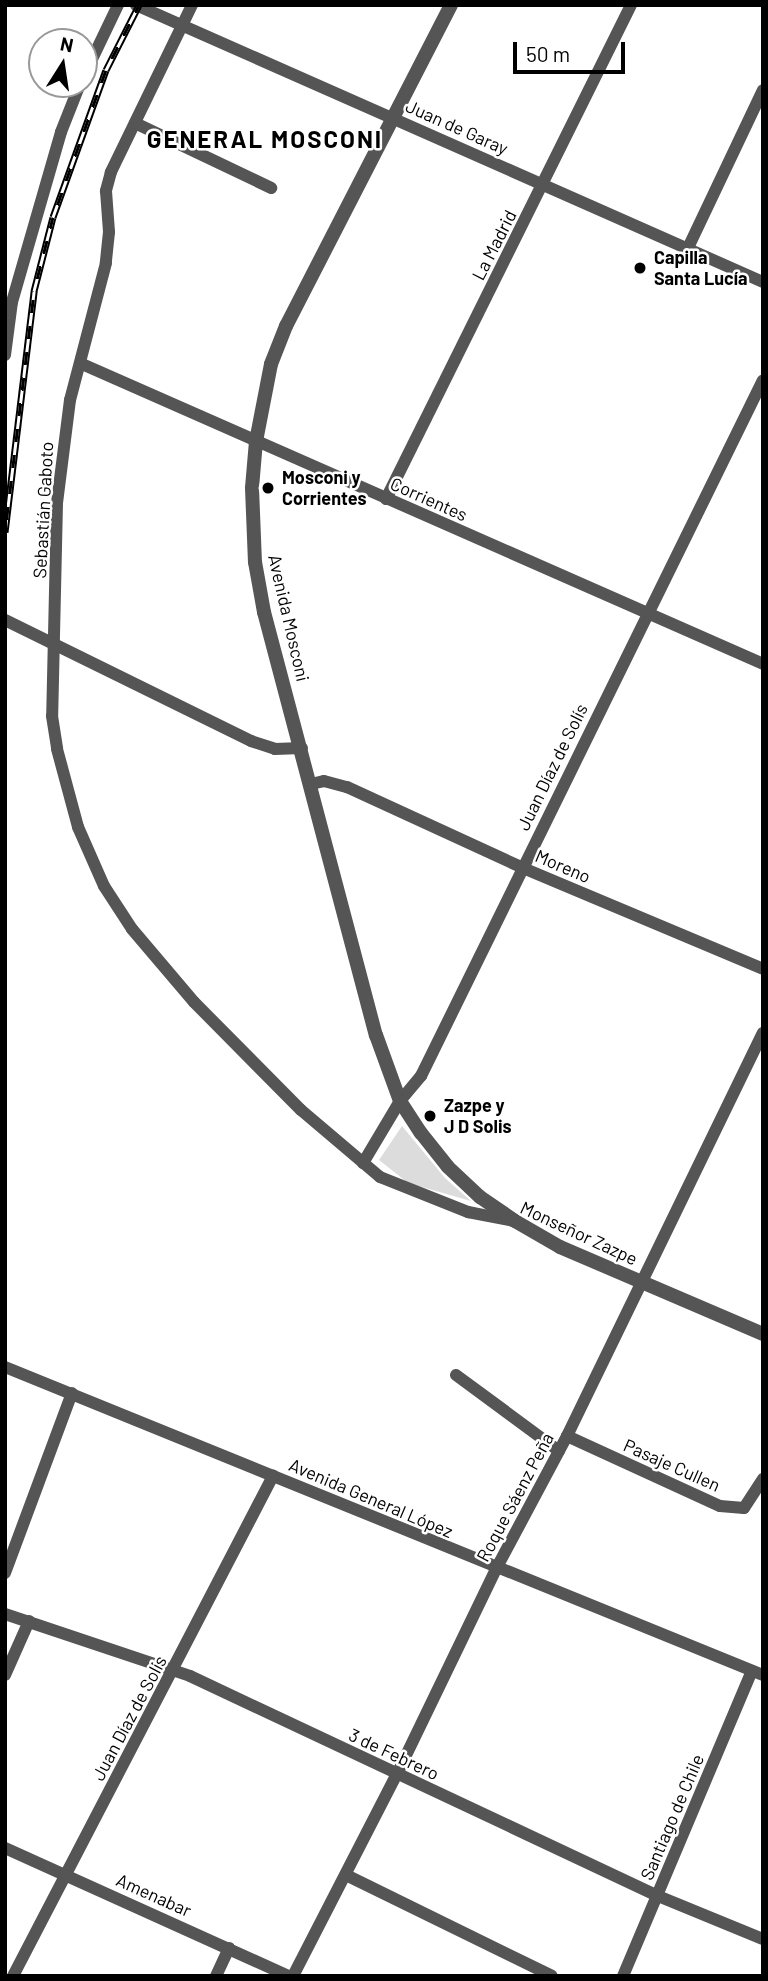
<!DOCTYPE html>
<html>
<head>
<meta charset="utf-8">
<style>
	body { margin:0 }
	#map { position:relative; width:768px; height:1981px; overflow:hidden; background:#fff; font-family:Barlow,sans-serif }
	div>[style] { position:absolute }
	.green>* { inset:0; background:#dcdcdc }
	.minor>* { height:12px; margin:-6px; padding:0 6px; transform-origin:6px; border-radius:6px; background:#555 }
	.tertiary>* { height:14px; margin:-7px; padding:0 7px; transform-origin:7px; border-radius:7px; background:#555 }
	.rail>* { height:7px; margin-top:-3.5px; transform-origin:0; background:repeating-linear-gradient(90deg,#fff 0 13px,#000 0 26px); box-sizing:border-box; border-block:2px solid #000 }
	.dots>* { width:19px; height:19px; translate:-50% -50%; box-sizing:border-box; border:4px solid #fff; border-radius:50% }
	span { translate:-50% -50%; white-space:nowrap; text-align:center; line-height:1.15; -webkit-text-stroke:5px #fff; paint-order:stroke }
	.street-label { font-size:18px; color:#000 }
	.poi-label { font-size:18px; color:#000; font-weight:700 }
	.left { translate:0 -50%; text-align:left }
	.district-label { font-size:24px; color:#000; font-weight:700; letter-spacing:2px }
	.frame { position:absolute; inset:0; border:7px solid #000; pointer-events:none }
	.north { position:absolute; left:28px; top:28px; width:70px; height:70px; box-sizing:border-box; background:#fff; border:2px solid #999; border-radius:50%; rotate:12deg; font-size:19px; font-weight:700; line-height:28px; text-align:center; color:#000 }
	.north::after { content:''; display:block; margin:auto; width:24px; height:32px; background:#000; clip-path:polygon(50% 0,100% 100%,50% 72%,0 100%) }
	.scale { position:absolute; left:513px; top:42px; width:112px; height:32px; box-sizing:border-box; border:4px solid #000; border-top:0; padding-left:9px; font-size:21px; line-height:24px; white-space:nowrap; color:#000; -webkit-text-stroke:5px #fff; paint-order:stroke }
</style>
</head>
<body>
<div id="map">
	<div class="green">
		<div style="clip-path:polygon(402px 1126px,445px 1178px,471px 1201px,408px 1183px,379px 1160px)"></div>
	</div>
	<div class="minor">
		<div style="left:136px;top:5px;width:685px;rotate:23.84deg"></div>
		<div style="left:192px;top:5px;width:186px;rotate:115.9deg"></div>
		<div style="left:111px;top:172px;width:20px;rotate:105deg"></div>
		<div style="left:106px;top:191px;width:41px;rotate:85.8deg"></div>
		<div style="left:109px;top:232px;width:31px;rotate:96deg"></div>
		<div style="left:106px;top:263px;width:142px;rotate:104.7deg"></div>
		<div style="left:70px;top:400px;width:104px;rotate:97.2deg"></div>
		<div style="left:57px;top:503px;width:213px;rotate:91.3deg"></div>
		<div style="left:52px;top:716px;width:33px;rotate:81deg"></div>
		<div style="left:57px;top:749px;width:81px;rotate:74.9deg"></div>
		<div style="left:78px;top:827px;width:64px;rotate:66.2deg"></div>
		<div style="left:104px;top:886px;width:51px;rotate:56.9deg"></div>
		<div style="left:132px;top:929px;width:96px;rotate:49.7deg"></div>
		<div style="left:194px;top:1002px;width:152px;rotate:45.3deg"></div>
		<div style="left:301px;top:1110px;width:104px;rotate:40.3deg"></div>
		<div style="left:380px;top:1177px;width:95px;rotate:21.7deg"></div>
		<div style="left:468px;top:1212px;width:47px;rotate:11.1deg"></div>
		<div style="left:84px;top:76px;width:79px;rotate:-64.4deg"></div>
		<div style="left:135px;top:123px;width:151px;rotate:25.5deg"></div>
		<div style="left:687px;top:250px;width:177px;rotate:-64.6deg"></div>
		<div style="left:5px;top:355px;width:53px;rotate:-82.5deg"></div>
		<div style="left:12px;top:302px;width:177px;rotate:-73.9deg"></div>
		<div style="left:61px;top:132px;width:52px;rotate:-68.4deg"></div>
		<div style="left:82px;top:364px;width:744px;rotate:23.77deg"></div>
		<div style="left:386px;top:499px;width:551px;rotate:-63.62deg"></div>
		<div style="left:5px;top:620px;width:274px;rotate:26.2deg"></div>
		<div style="left:251px;top:741px;width:25px;rotate:18deg"></div>
		<div style="left:275px;top:749px;width:27px;rotate:-2deg"></div>
		<div style="left:311px;top:784px;width:13px;rotate:-13deg"></div>
		<div style="left:324px;top:781px;width:24px;rotate:15deg"></div>
		<div style="left:347px;top:787px;width:194px;rotate:24.7deg"></div>
		<div style="left:523px;top:868px;width:260px;rotate:22.8deg"></div>
		<div style="left:363px;top:1163px;width:72px;rotate:-59.2deg"></div>
		<div style="left:400px;top:1101px;width:33px;rotate:-50deg"></div>
		<div style="left:421px;top:1076px;width:775px;rotate:-63.83deg"></div>
		<div style="left:5px;top:1367px;width:818px;rotate:22.11deg"></div>
		<div style="left:456px;top:1375px;width:128px;rotate:36.4deg"></div>
		<div style="left:567px;top:1436px;width:168px;rotate:24.6deg"></div>
		<div style="left:720px;top:1506px;width:24px;rotate:5deg"></div>
		<div style="left:744px;top:1508px;width:35px;rotate:-57deg"></div>
		<div style="left:5px;top:1573px;width:192px;rotate:-69.6deg"></div>
		<div style="left:5px;top:1614px;width:195px;rotate:18.5deg"></div>
		<div style="left:190px;top:1676px;width:517px;rotate:25.18deg"></div>
		<div style="left:658px;top:1896px;width:113px;rotate:22.3deg"></div>
		<div style="left:5px;top:1675px;width:59px;rotate:-66deg"></div>
		<div style="left:5px;top:1848px;width:311px;rotate:24.3deg"></div>
		<div style="left:346px;top:1875px;width:229px;rotate:26.1deg"></div>
		<div style="left:13px;top:1976px;width:564px;rotate:-62.53deg"></div>
		<div style="left:216px;top:1976px;width:31px;rotate:-65deg"></div>
		<div style="left:293px;top:1976px;width:227px;rotate:-62.8deg"></div>
		<div style="left:397px;top:1774px;width:228px;rotate:-64.2deg"></div>
		<div style="left:496px;top:1569px;width:151px;rotate:-61.9deg"></div>
		<div style="left:567px;top:1436px;width:448px;rotate:-64.1deg"></div>
		<div style="left:623px;top:1976px;width:331px;rotate:-67.1deg"></div>
	</div>
	<div class="tertiary">
		<div style="left:451px;top:5px;width:361px;rotate:117.2deg"></div>
		<div style="left:286px;top:326px;width:41px;rotate:111.5deg"></div>
		<div style="left:271px;top:364px;width:78px;rotate:101deg"></div>
		<div style="left:256px;top:441px;width:47px;rotate:94.9deg"></div>
		<div style="left:252px;top:488px;width:74px;rotate:87.7deg"></div>
		<div style="left:255px;top:562px;width:51px;rotate:79.8deg"></div>
		<div style="left:264px;top:612px;width:438px;rotate:75.2deg"></div>
		<div style="left:376px;top:1035px;width:70px;rotate:70deg"></div>
		<div style="left:400px;top:1101px;width:38px;rotate:57deg"></div>
		<div style="left:421px;top:1133px;width:43px;rotate:51.5deg"></div>
		<div style="left:448px;top:1167px;width:44px;rotate:43.2deg"></div>
		<div style="left:480px;top:1197px;width:42px;rotate:34.4deg"></div>
		<div style="left:515px;top:1221px;width:52px;rotate:30deg"></div>
		<div style="left:560px;top:1247px;width:221px;rotate:23.2deg"></div>
	</div>
	<div class="rail">
		<div style="left:5px;top:532px;width:243px;rotate:-83.1deg"></div>
		<div style="left:34px;top:291px;width:76px;rotate:-75.6deg"></div>
		<div style="left:53px;top:217px;width:156px;rotate:-70.2deg"></div>
		<div style="left:106px;top:70px;width:73px;rotate:-63.1deg"></div>
	</div>
	<div class="dots">
		<div style="left:640px;top:268px;background:#000"></div>
		<div style="left:268px;top:488px;background:#000"></div>
		<div style="left:430px;top:1116px;background:#000"></div>
	</div>
	<div class="street-label">
		<span style="left:457px;top:127px;rotate:24deg">Juan de Garay</span>
		<span style="left:494px;top:245px;rotate:-63deg">La Madrid</span>
		<span style="left:429px;top:499px;rotate:24deg">Corrientes</span>
		<span style="left:43px;top:510px;rotate:-87deg">Sebastián Gaboto</span>
		<span style="left:289px;top:618px;rotate:77deg">Avenida Mosconi</span>
		<span style="left:552px;top:767px;rotate:-64deg">Juan Díaz de Solís</span>
		<span style="left:563px;top:866px;rotate:23deg">Moreno</span>
		<span style="left:579px;top:1233px;rotate:25deg">Monseñor Zazpe</span>
		<span style="left:672px;top:1465px;rotate:24deg">Pasaje Cullen</span>
		<span style="left:515px;top:1497px;rotate:-62deg">Roque Sáenz Peña</span>
		<span style="left:371px;top:1498px;rotate:23deg">Avenida General López</span>
		<span style="left:129px;top:1718px;rotate:-62deg">Juan Díaz de Solís</span>
		<span style="left:394px;top:1754px;rotate:25deg">3 de Febrero</span>
		<span style="left:672px;top:1817px;rotate:-67deg">Santiago de Chile</span>
		<span style="left:154px;top:1895px;rotate:24deg">Amenabar</span>
	</div>
	<div class="poi-label">
		<span class="left" style="left:654px;top:268px">Capilla<br>Santa Lucía</span>
		<span class="left" style="left:282px;top:488px">Mosconi y<br>Corrientes</span>
		<span class="left" style="left:444px;top:1116px">Zazpe y<br>J D Solis</span>
	</div>
	<div class="district-label">
		<span style="left:265px;top:139px">GENERAL MOSCONI</span>
	</div>
	<div class="frame"></div>
	<div class="north">N</div>
	<div class="scale">50 m</div>
</div>
</body>
</html>
